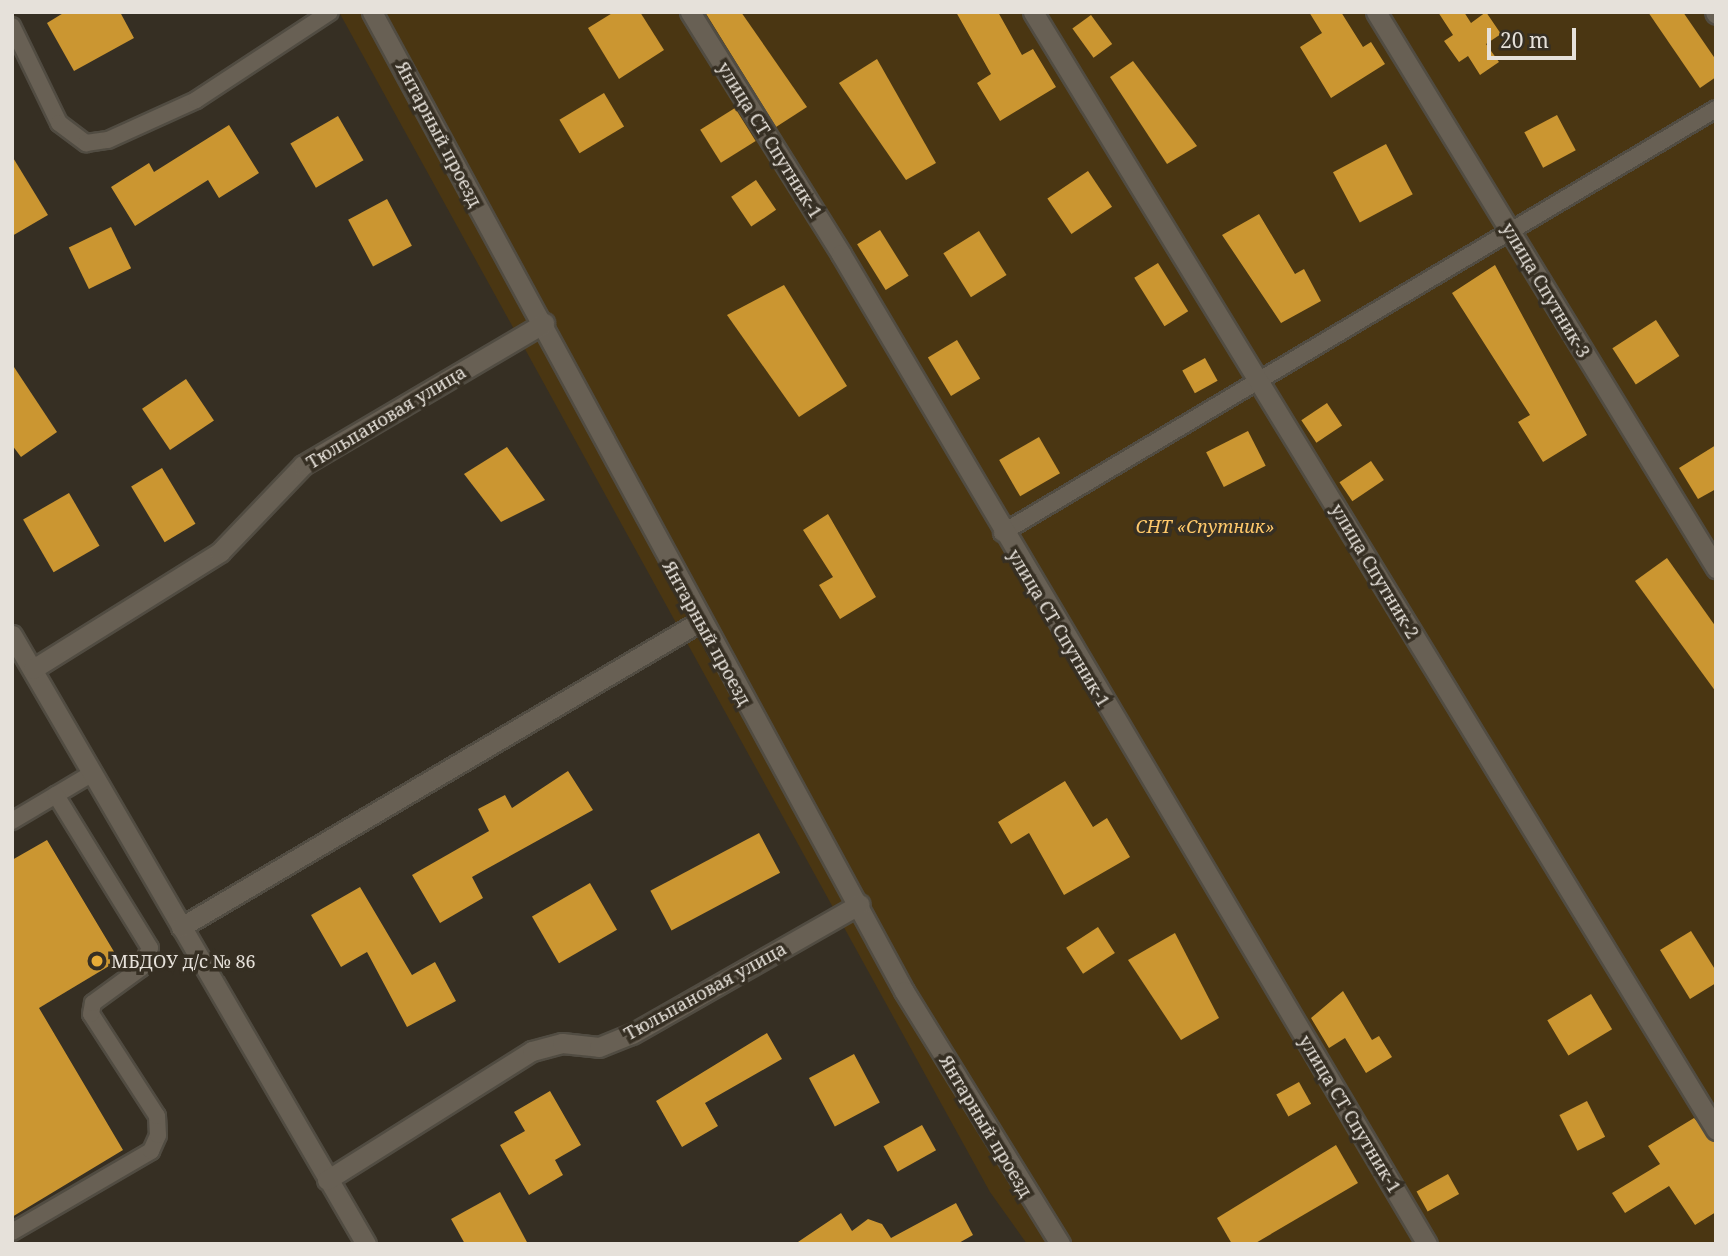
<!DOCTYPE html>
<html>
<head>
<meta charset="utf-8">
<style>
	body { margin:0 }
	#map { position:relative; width:1728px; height:1256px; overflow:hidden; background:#362f23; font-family:"Noto Serif",serif }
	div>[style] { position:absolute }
	.green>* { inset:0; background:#4a3612 }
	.building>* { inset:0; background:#cb9631; transform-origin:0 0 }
	.roads { filter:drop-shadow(2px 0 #514c42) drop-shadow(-2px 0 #514c42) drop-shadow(0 2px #514c42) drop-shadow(0 -2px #514c42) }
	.service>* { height:16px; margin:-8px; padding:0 8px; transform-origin:8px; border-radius:8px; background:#686054 }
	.minor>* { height:19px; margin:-9.5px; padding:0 9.5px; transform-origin:9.5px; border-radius:9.5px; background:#686054 }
	.dots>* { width:19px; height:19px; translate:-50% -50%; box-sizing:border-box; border:4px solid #362f23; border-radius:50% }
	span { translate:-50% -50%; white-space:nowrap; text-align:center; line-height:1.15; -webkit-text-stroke:7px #362f23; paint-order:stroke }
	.street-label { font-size:18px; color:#e6e1da }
	.park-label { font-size:18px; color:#ffc96b; font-style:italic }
	.poi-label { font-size:18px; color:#e6e1da }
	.left { translate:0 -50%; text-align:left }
	.frame { position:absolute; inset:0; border:14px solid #e6e1da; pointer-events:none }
	.scale { position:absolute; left:1487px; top:28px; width:89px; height:32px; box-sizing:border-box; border:4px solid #e6e1da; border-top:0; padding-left:9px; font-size:21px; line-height:24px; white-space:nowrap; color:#e6e1da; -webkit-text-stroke:5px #362f23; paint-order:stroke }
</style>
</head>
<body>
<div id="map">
	<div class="green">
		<div style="clip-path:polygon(339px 12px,1716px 12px,1716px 1244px,1027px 1244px,990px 1192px)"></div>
	</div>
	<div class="building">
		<div style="clip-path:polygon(65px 12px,120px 12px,134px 38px,74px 71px,47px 23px)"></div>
		<div style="clip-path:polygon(614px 12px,640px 12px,664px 50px,619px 79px,588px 28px)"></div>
		<div style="clip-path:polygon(705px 12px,741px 12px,807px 107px,776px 127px)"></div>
		<div style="clip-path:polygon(956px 12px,998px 12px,1022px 55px,1033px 49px,1056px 87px,1000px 121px,977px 83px,991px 74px)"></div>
		<div style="clip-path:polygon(1309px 12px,1341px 12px,1363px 47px,1371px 42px,1385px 64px,1331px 98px,1300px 47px,1322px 33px)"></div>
		<div style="clip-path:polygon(1438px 12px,1464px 12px,1471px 23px,1486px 12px,1501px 34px,1486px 44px,1499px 62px,1480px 75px,1468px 56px,1459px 62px,1444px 41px,1453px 35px)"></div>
		<div style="clip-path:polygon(1648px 12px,1683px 12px,1716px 60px,1716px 77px,1700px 88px)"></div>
		<div style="left:1091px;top:15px;width:36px;height:23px;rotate:54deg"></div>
		<div style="clip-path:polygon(877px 59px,936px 163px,906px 180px,839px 83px)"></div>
		<div style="clip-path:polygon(1133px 61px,1197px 146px,1167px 164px,1110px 77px)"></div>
		<div style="left:604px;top:93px;width:39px;height:52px;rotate:59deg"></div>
		<div style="left:735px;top:108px;width:39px;height:41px;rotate:58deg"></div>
		<div style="left:1557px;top:115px;width:40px;height:37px;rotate:62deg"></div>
		<div style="left:338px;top:116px;width:51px;height:55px;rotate:60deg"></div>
		<div style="clip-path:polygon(229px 125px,259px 173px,219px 198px,208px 180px,135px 226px,111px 187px,149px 163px,154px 172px)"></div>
		<div style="left:1386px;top:144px;width:57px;height:60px;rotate:62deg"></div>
		<div style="clip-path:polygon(12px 156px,48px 215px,12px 236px)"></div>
		<div style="left:1088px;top:171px;width:43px;height:49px;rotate:56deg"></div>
		<div style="left:756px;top:180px;width:36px;height:30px;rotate:56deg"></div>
		<div style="left:387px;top:199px;width:53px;height:44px;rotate:62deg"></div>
		<div style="clip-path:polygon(1259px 214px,1295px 274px,1304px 269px,1321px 301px,1281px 323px,1222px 235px)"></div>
		<div style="left:111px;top:227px;width:46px;height:47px;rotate:64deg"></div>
		<div style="left:880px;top:230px;width:54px;height:27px;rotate:58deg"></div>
		<div style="left:979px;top:231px;width:52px;height:42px;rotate:58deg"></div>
		<div style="left:1158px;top:263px;width:57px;height:28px;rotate:58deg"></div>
		<div style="clip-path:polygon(1495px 265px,1587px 435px,1543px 462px,1518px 422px,1530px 415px,1452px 293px)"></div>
		<div style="clip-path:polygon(784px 285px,847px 386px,799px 417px,727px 315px)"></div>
		<div style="left:1656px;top:320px;width:43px;height:52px;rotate:57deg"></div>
		<div style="left:957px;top:340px;width:45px;height:34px;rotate:59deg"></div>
		<div style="left:1205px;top:358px;width:26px;height:26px;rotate:61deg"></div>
		<div style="clip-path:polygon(12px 364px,57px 432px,21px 457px,12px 445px)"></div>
		<div style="left:186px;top:379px;width:50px;height:53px;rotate:56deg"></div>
		<div style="left:1327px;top:403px;width:27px;height:31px;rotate:56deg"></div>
		<div style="left:1248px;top:431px;width:39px;height:47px;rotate:63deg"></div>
		<div style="left:1039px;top:437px;width:42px;height:46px;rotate:60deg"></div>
		<div style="clip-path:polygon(1716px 445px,1716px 489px,1698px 499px,1679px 468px)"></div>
		<div style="clip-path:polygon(507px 447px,545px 500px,501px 522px,464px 474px)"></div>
		<div style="left:1371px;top:461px;width:23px;height:38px;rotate:56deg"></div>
		<div style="left:162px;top:468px;width:65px;height:36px;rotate:59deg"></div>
		<div style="left:69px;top:493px;width:61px;height:53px;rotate:60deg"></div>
		<div style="clip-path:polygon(828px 514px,876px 597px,840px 619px,819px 585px,833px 577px,803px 530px)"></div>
		<div style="clip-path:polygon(1667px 558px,1716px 627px,1716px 692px,1635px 581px)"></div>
		<div style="clip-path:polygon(568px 771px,593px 810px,472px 877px,483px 898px,440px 923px,412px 875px,489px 831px,478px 809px,505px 795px,512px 808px)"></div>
		<div style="clip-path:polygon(1065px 781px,1093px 827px,1107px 818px,1130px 857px,1064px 895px,1029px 833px,1011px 844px,998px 822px)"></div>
		<div style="left:759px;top:833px;width:45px;height:123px;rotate:62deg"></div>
		<div style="clip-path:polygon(47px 840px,119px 960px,39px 1008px,123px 1150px,12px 1217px,12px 860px)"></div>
		<div style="left:590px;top:883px;width:54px;height:67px;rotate:60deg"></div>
		<div style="clip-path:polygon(360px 887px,412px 975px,435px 962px,456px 1001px,407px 1027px,367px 952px,341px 967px,311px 915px)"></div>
		<div style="left:1098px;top:927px;width:31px;height:38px;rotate:57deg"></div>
		<div style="clip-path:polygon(1691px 931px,1716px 971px,1716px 983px,1690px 999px,1660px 950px)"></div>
		<div style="clip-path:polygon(1175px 933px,1219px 1018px,1181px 1040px,1128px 960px)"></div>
		<div style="clip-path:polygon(1343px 991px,1372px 1040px,1379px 1036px,1392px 1057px,1366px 1073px,1345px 1038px,1329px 1048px,1311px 1018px)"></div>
		<div style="left:1591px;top:994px;width:41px;height:51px;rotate:59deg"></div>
		<div style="clip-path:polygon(767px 1033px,782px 1059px,705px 1103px,718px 1126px,682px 1147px,656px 1101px)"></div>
		<div style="left:854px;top:1054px;width:55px;height:51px;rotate:62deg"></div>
		<div style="left:1299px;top:1082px;width:25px;height:26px;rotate:61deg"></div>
		<div style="clip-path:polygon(550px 1091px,581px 1145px,555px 1160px,563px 1175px,529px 1195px,500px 1145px,525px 1131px,514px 1112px)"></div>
		<div style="left:1587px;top:1101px;width:40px;height:31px;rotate:63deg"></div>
		<div style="clip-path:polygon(1694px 1118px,1716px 1142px,1716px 1212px,1695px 1225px,1669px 1186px,1625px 1213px,1612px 1193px,1660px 1164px,1648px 1146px)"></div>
		<div style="left:922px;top:1125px;width:29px;height:44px;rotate:61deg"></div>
		<div style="clip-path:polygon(1336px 1145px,1358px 1183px,1254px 1244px,1232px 1244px,1217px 1218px)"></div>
		<div style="left:1448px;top:1174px;width:23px;height:36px;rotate:61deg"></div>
		<div style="clip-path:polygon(500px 1192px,528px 1244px,465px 1244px,451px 1219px)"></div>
		<div style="clip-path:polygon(956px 1203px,973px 1235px,957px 1244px,795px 1244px,841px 1213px,852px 1231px,868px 1219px,882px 1224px,891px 1238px)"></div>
	</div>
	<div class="roads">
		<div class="service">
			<div style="left:12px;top:26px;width:108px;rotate:64.1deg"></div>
			<div style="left:59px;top:123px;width:34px;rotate:37deg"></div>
			<div style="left:86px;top:143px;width:22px;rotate:-8deg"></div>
			<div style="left:108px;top:140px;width:97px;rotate:-24.4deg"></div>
			<div style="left:196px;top:100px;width:160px;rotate:-33.3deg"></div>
			<div style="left:1002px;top:533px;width:830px;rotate:-30.7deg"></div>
			<div style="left:12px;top:821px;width:94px;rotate:-30.7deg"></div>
			<div style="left:12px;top:1232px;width:161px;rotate:-30.2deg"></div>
			<div style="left:151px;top:1151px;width:17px;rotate:-66deg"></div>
			<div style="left:158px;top:1135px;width:19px;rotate:-93deg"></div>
			<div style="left:157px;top:1116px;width:121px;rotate:-122.9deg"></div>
			<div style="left:91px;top:1014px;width:11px;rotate:-80deg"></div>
			<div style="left:93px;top:1003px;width:59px;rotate:-36.1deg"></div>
			<div style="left:141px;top:968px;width:22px;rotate:-66deg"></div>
			<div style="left:150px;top:948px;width:180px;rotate:-121.6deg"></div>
		</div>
		<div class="minor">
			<div style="left:372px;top:12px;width:1114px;rotate:61.48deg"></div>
			<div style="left:904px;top:991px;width:297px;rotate:58.3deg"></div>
			<div style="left:690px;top:12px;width:285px;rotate:58deg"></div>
			<div style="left:841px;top:254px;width:1150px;rotate:59.38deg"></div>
			<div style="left:1033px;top:12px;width:1310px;rotate:58.58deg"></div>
			<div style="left:1376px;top:12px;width:652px;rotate:58.55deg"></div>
			<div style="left:1715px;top:12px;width:2px;rotate:63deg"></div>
			<div style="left:12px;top:635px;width:704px;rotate:59.83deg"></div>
			<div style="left:33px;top:669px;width:221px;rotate:-32deg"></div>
			<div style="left:220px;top:552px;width:120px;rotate:-46.3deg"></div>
			<div style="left:303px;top:465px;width:280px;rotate:-30.5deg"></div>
			<div style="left:181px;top:927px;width:601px;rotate:-30.49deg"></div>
			<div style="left:327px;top:1180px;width:242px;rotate:-32.2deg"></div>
			<div style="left:532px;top:1051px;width:31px;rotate:-15deg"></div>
			<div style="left:562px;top:1043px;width:37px;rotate:6deg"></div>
			<div style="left:599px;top:1047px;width:35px;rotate:-22deg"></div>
			<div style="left:632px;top:1034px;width:262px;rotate:-29.7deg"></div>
		</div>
	</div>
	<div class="dots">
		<div style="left:97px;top:961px;background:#e7ac37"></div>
	</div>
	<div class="street-label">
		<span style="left:439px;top:134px;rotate:62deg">Янтарный проезд</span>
		<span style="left:770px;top:140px;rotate:58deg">улица СТ Спутник-1</span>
		<span style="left:1546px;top:290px;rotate:59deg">улица Спутник-3</span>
		<span style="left:386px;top:417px;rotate:-31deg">Тюльпановая улица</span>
		<span style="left:1375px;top:571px;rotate:59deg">улица Спутник-2</span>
		<span style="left:1059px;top:628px;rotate:59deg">улица СТ Спутник-1</span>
		<span style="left:707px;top:633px;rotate:61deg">Янтарный проезд</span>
		<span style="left:705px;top:991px;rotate:-29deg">Тюльпановая улица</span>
		<span style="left:1350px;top:1114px;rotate:59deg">улица СТ Спутник-1</span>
		<span style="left:986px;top:1126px;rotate:59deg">Янтарный проезд</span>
	</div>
	<div class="park-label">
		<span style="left:1205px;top:526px">СНТ «Спутник»</span>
	</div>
	<div class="poi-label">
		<span class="left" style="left:111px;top:961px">МБДОУ д/с № 86</span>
	</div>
	<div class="frame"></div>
	<div class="scale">20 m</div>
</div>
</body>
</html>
